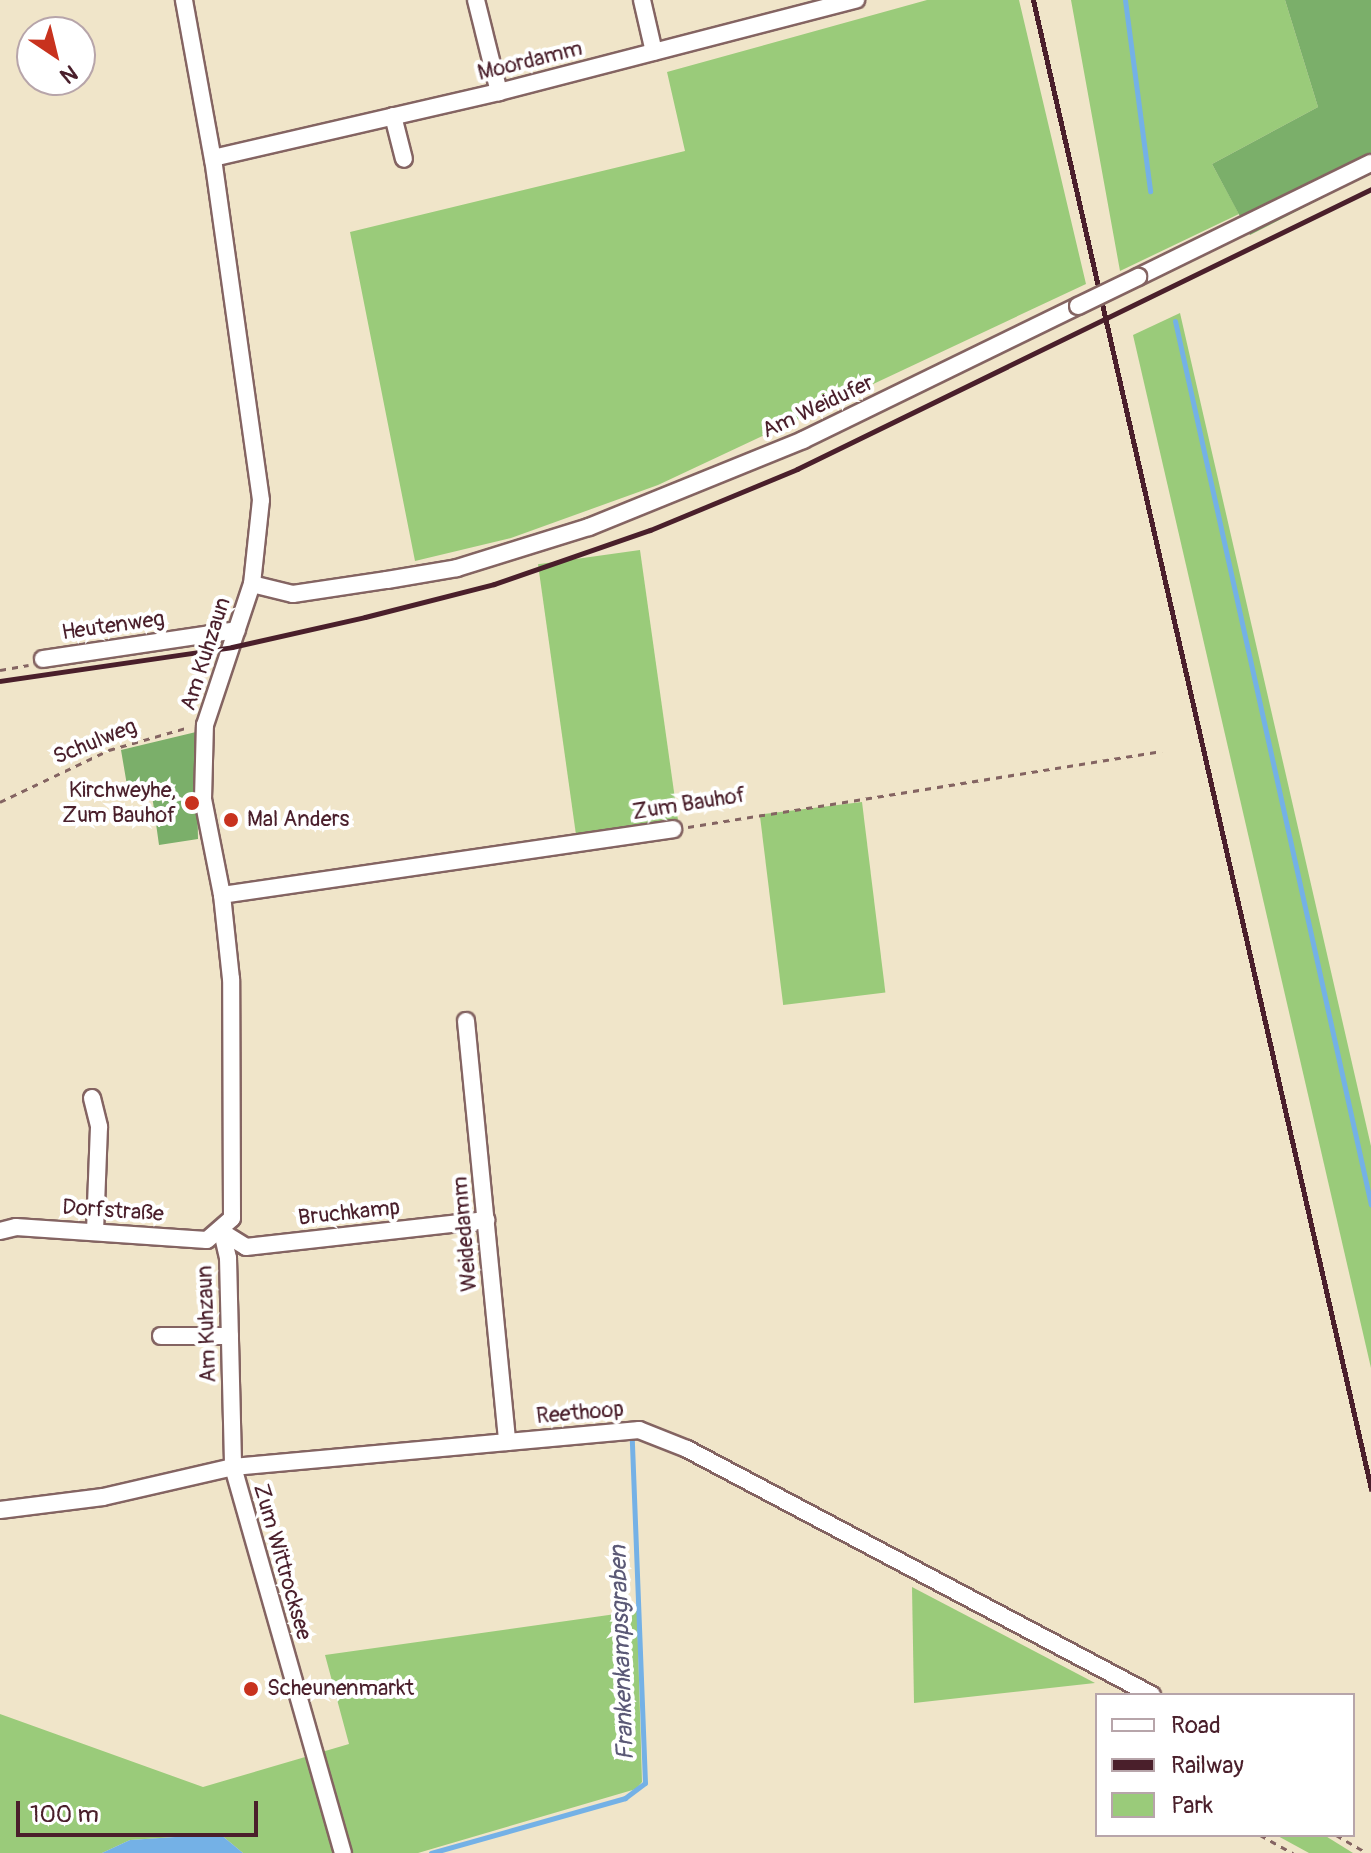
<!DOCTYPE html>
<html>
<head>
<meta charset="utf-8">
<style>
	body { margin:0 }
	#map { position:relative; width:1371px; height:1853px; overflow:hidden; background:#f0e5c9; font-family:Pangolin,sans-serif }
	div>[style] { position:absolute }
	.green>* { inset:0; background:#9acb7a; transform-origin:0 0 }
	.forest>* { inset:0; background:#7baf6a }
	.water>* { inset:0; background:#74b1e6 }
	.stream>* { height:5px; margin:-2.5px; padding:0 2.5px; transform-origin:2.5px; border-radius:2.5px; background:#74b1e6 }
	.path>* { height:3px; margin-top:-1.5px; transform-origin:0; background:repeating-linear-gradient(90deg,#846462 0 6px,transparent 0 12px) }
	.roads { filter:drop-shadow(2px 0 #846462) drop-shadow(-2px 0 #846462) drop-shadow(0 2px #846462) drop-shadow(0 -2px #846462) }
	.minor>* { height:16px; margin:-8px; padding:0 8px; transform-origin:8px; border-radius:8px; background:#fff }
	.rail>* { height:5px; margin:-2.5px; padding:0 2.5px; transform-origin:2.5px; border-radius:2.5px; background:#4a1f2b }
	.bridges { filter:drop-shadow(2px 0 #846462) drop-shadow(-2px 0 #846462) drop-shadow(0 2px #846462) drop-shadow(0 -2px #846462) }
	.minor-bridge>* { height:16px; margin:-8px; padding:0 8px; transform-origin:8px; border-radius:8px; background:#fff }
	.dots>* { width:22px; height:22px; translate:-50% -50%; box-sizing:border-box; border:4px solid #fff; border-radius:50% }
	span { translate:-50% -50%; white-space:nowrap; text-align:center; line-height:1.15; -webkit-text-stroke:8px #fff; paint-order:stroke }
	.street-label { font-size:22px; color:#4a1f2b }
	.poi-label { font-size:22px; color:#4a1f2b }
	.right { translate:-100% -50%; text-align:right }
	.left { translate:0 -50%; text-align:left }
	.water-label { font-size:24px; color:#5b5976; font-style:italic }
	.legend { position:absolute; left:1095px; top:1693px; width:260px; height:144px; box-sizing:border-box; background:#fff; border:2px solid #b7a5aa; margin:0; padding:10px 14px; list-style:none; font-size:24px; color:#4a1f2b }
	.legend li { display:flex; align-items:center; gap:16px; height:40px }
	.legend b { width:40px; border:2px solid #b7a5aa }
	.north { position:absolute; left:16px; top:16px; width:80px; height:80px; box-sizing:border-box; background:#fff; border:2px solid #b7a5aa; border-radius:50%; rotate:145deg; font-size:22px; font-weight:700; line-height:32px; text-align:center; color:#4a1f2b }
	.north::after { content:''; display:block; margin:auto; width:28px; height:36px; background:#c8321e; clip-path:polygon(50% 0,100% 100%,50% 72%,0 100%) }
	.scale { position:absolute; left:16px; top:1801px; width:242px; height:36px; box-sizing:border-box; border:4px solid #4a1f2b; border-top:0; padding-left:10px; font-size:24px; line-height:28px; white-space:nowrap; color:#4a1f2b; -webkit-text-stroke:6px #fff; paint-order:stroke }
</style>
</head>
<body>
<div id="map">
	<div class="green">
		<div style="clip-path:polygon(927px 0,1019px 0,1086px 284px,658px 485px,511px 538px,415px 561px,350px 232px,685px 151px,667px 72px)"></div>
		<div style="clip-path:polygon(1071px 0,1285px 0,1318px 107px,1212px 164px,1239px 214px,1120px 271px)"></div>
		<div style="clip-path:polygon(1180px 313px,1371px 1146px,1371px 1368px,1133px 335px)"></div>
		<div style="left:640px;top:550px;width:276px;height:103px;rotate:82deg"></div>
		<div style="left:862px;top:802px;width:192px;height:103px;rotate:83deg"></div>
		<div style="clip-path:polygon(912px 1587px,1095px 1683px,914px 1703px)"></div>
		<div style="clip-path:polygon(637px 1611px,642px 1782px,636px 1789px,418px 1853px,347px 1853px,315px 1754px,349px 1744px,325px 1655px)"></div>
		<div style="clip-path:polygon(0 1714px,203px 1787px,312px 1755px,340px 1853px,243px 1853px,220px 1834px,130px 1840px,102px 1853px,0 1853px)"></div>
		<div style="clip-path:polygon(1276px 1835px,1324px 1835px,1353px 1853px,1309px 1853px)"></div>
	</div>
	<div class="forest">
		<div style="clip-path:polygon(1285px 0,1371px 0,1371px 173px,1250px 235px,1212px 164px,1318px 107px)"></div>
		<div style="clip-path:polygon(196px 732px,198px 839px,159px 845px,152px 795px,129px 797px,121px 750px)"></div>
	</div>
	<div class="water">
		<div style="clip-path:polygon(220px 1834px,243px 1853px,102px 1853px,130px 1840px)"></div>
	</div>
	<div class="stream">
		<div style="left:1125px;top:0;width:193px;rotate:82.5deg"></div>
		<div style="left:1175px;top:321px;width:905px;rotate:77.5deg"></div>
		<div style="left:431px;top:1853px;width:202px;rotate:-15.8deg"></div>
		<div style="left:625px;top:1798px;width:25px;rotate:-37deg"></div>
		<div style="left:645px;top:1783px;width:344px;rotate:-92.2deg"></div>
	</div>
	<div class="path">
		<div style="left:0;top:670px;width:29px;rotate:-10deg"></div>
		<div style="left:0;top:802px;width:121px;rotate:-25.5deg"></div>
		<div style="left:109px;top:750px;width:83px;rotate:-16deg"></div>
		<div style="left:688px;top:827px;width:480px;rotate:-9.1deg"></div>
		<div style="left:1260px;top:1835px;width:38px;rotate:29deg"></div>
		<div style="left:1336px;top:1835px;width:36px;rotate:30deg"></div>
	</div>
	<div class="roads">
		<div class="minor">
			<div style="left:476px;top:0;width:95px;rotate:76deg"></div>
			<div style="left:642px;top:0;width:53px;rotate:77deg"></div>
			<div style="left:393px;top:116px;width:44px;rotate:75.7deg"></div>
			<div style="left:213px;top:158px;width:294px;rotate:-13deg"></div>
			<div style="left:499px;top:92px;width:369px;rotate:-14.5deg"></div>
			<div style="left:1138px;top:277px;width:259px;rotate:-26.1deg"></div>
			<div style="left:252px;top:584px;width:42px;rotate:13.7deg"></div>
			<div style="left:293px;top:594px;width:95px;rotate:-8.5deg"></div>
			<div style="left:387px;top:580px;width:71px;rotate:-9.7deg"></div>
			<div style="left:457px;top:568px;width:138px;rotate:-17.3deg"></div>
			<div style="left:589px;top:527px;width:231px;rotate:-22.1deg"></div>
			<div style="left:803px;top:440px;width:306px;rotate:-26deg"></div>
			<div style="left:43px;top:659px;width:196px;rotate:-8.5deg"></div>
			<div style="left:222px;top:895px;width:456px;rotate:-8.3deg"></div>
			<div style="left:466px;top:1021px;width:423px;rotate:84.4deg"></div>
			<div style="left:92px;top:1098px;width:30px;rotate:76deg"></div>
			<div style="left:99px;top:1127px;width:105px;rotate:92.2deg"></div>
			<div style="left:0;top:1231px;width:16px;rotate:-14deg"></div>
			<div style="left:16px;top:1227px;width:191px;rotate:3.9deg"></div>
			<div style="left:207px;top:1240px;width:33px;rotate:-41deg"></div>
			<div style="left:232px;top:1218px;width:239px;rotate:-90.2deg"></div>
			<div style="left:231px;top:979px;width:84px;rotate:-96.1deg"></div>
			<div style="left:222px;top:895px;width:98px;rotate:-101.2deg"></div>
			<div style="left:203px;top:799px;width:74px;rotate:-88.5deg"></div>
			<div style="left:205px;top:725px;width:149px;rotate:-71.6deg"></div>
			<div style="left:252px;top:584px;width:84px;rotate:-83.9deg"></div>
			<div style="left:261px;top:500px;width:343px;rotate:-98deg"></div>
			<div style="left:213px;top:160px;width:163px;rotate:-100.3deg"></div>
			<div style="left:222px;top:1232px;width:27px;rotate:77deg"></div>
			<div style="left:228px;top:1258px;width:209px;rotate:88.6deg"></div>
			<div style="left:233px;top:1467px;width:401px;rotate:74.1deg"></div>
			<div style="left:222px;top:1232px;width:28px;rotate:32deg"></div>
			<div style="left:246px;top:1247px;width:242px;rotate:-6.4deg"></div>
			<div style="left:161px;top:1336px;width:69px"></div>
			<div style="left:0;top:1510px;width:104px;rotate:-7.2deg"></div>
			<div style="left:103px;top:1497px;width:133px;rotate:-13deg"></div>
			<div style="left:233px;top:1467px;width:408px;rotate:-5.2deg"></div>
			<div style="left:639px;top:1430px;width:52px;rotate:21.6deg"></div>
			<div style="left:687px;top:1449px;width:526px;rotate:27.88deg"></div>
		</div>
	</div>
	<div class="rail">
		<div style="left:1033px;top:0;width:1527px;rotate:77.21deg"></div>
		<div style="left:0;top:681px;width:234px;rotate:-8.3deg"></div>
		<div style="left:232px;top:647px;width:136px;rotate:-12.7deg"></div>
		<div style="left:365px;top:617px;width:133px;rotate:-14.3deg"></div>
		<div style="left:494px;top:584px;width:165px;rotate:-19.1deg"></div>
		<div style="left:650px;top:530px;width:159px;rotate:-22.5deg"></div>
		<div style="left:797px;top:469px;width:639px;rotate:-26deg"></div>
	</div>
	<div class="bridges">
		<div class="minor-bridge">
			<div style="left:1078px;top:306px;width:67px;rotate:-25.8deg"></div>
		</div>
	</div>
	<div class="dots">
		<div style="left:192px;top:803px;background:#c8321e"></div>
		<div style="left:231px;top:820px;background:#c8321e"></div>
		<div style="left:251px;top:1689px;background:#c8321e"></div>
	</div>
	<div class="street-label">
		<span style="left:530px;top:61px;rotate:-14deg">Moordamm</span>
		<span style="left:818px;top:407px;rotate:-25deg">Am Weidufer</span>
		<span style="left:113px;top:626px;rotate:-8deg">Heutenweg</span>
		<span style="left:206px;top:654px;rotate:-72deg">Am Kuhzaun</span>
		<span style="left:95px;top:742px;rotate:-22deg">Schulweg</span>
		<span style="left:689px;top:804px;rotate:-9deg">Zum Bauhof</span>
		<span style="left:113px;top:1211px;rotate:4deg">Dorfstraße</span>
		<span style="left:349px;top:1213px;rotate:-6deg">Bruchkamp</span>
		<span style="left:465px;top:1234px;rotate:-95deg">Weidedamm</span>
		<span style="left:207px;top:1324px;rotate:-92deg">Am Kuhzaun</span>
		<span style="left:580px;top:1413px;rotate:-5deg">Reethoop</span>
		<span style="left:282px;top:1562px;rotate:74deg">Zum Wittrocksee</span>
	</div>
	<div class="poi-label">
		<span class="right" style="left:176px;top:803px">Kirchweyhe,<br>Zum Bauhof</span>
		<span class="left" style="left:247px;top:820px">Mal Anders</span>
		<span class="left" style="left:267px;top:1689px">Scheunenmarkt</span>
	</div>
	<div class="water-label">
		<span style="left:622px;top:1653px;rotate:-92deg">Frankenkampsgraben</span>
	</div>
	<ul class="legend">
	<li><b style="height:10px;background:#fff"></b>Road</li>
	<li><b style="height:10px;background:#4a1f2b"></b>Railway</li>
	<li><b style="height:22px;background:#9acb7a"></b>Park</li>
	</ul>
	<div class="north">N</div>
	<div class="scale">100 m</div>
</div>
</body>
</html>
